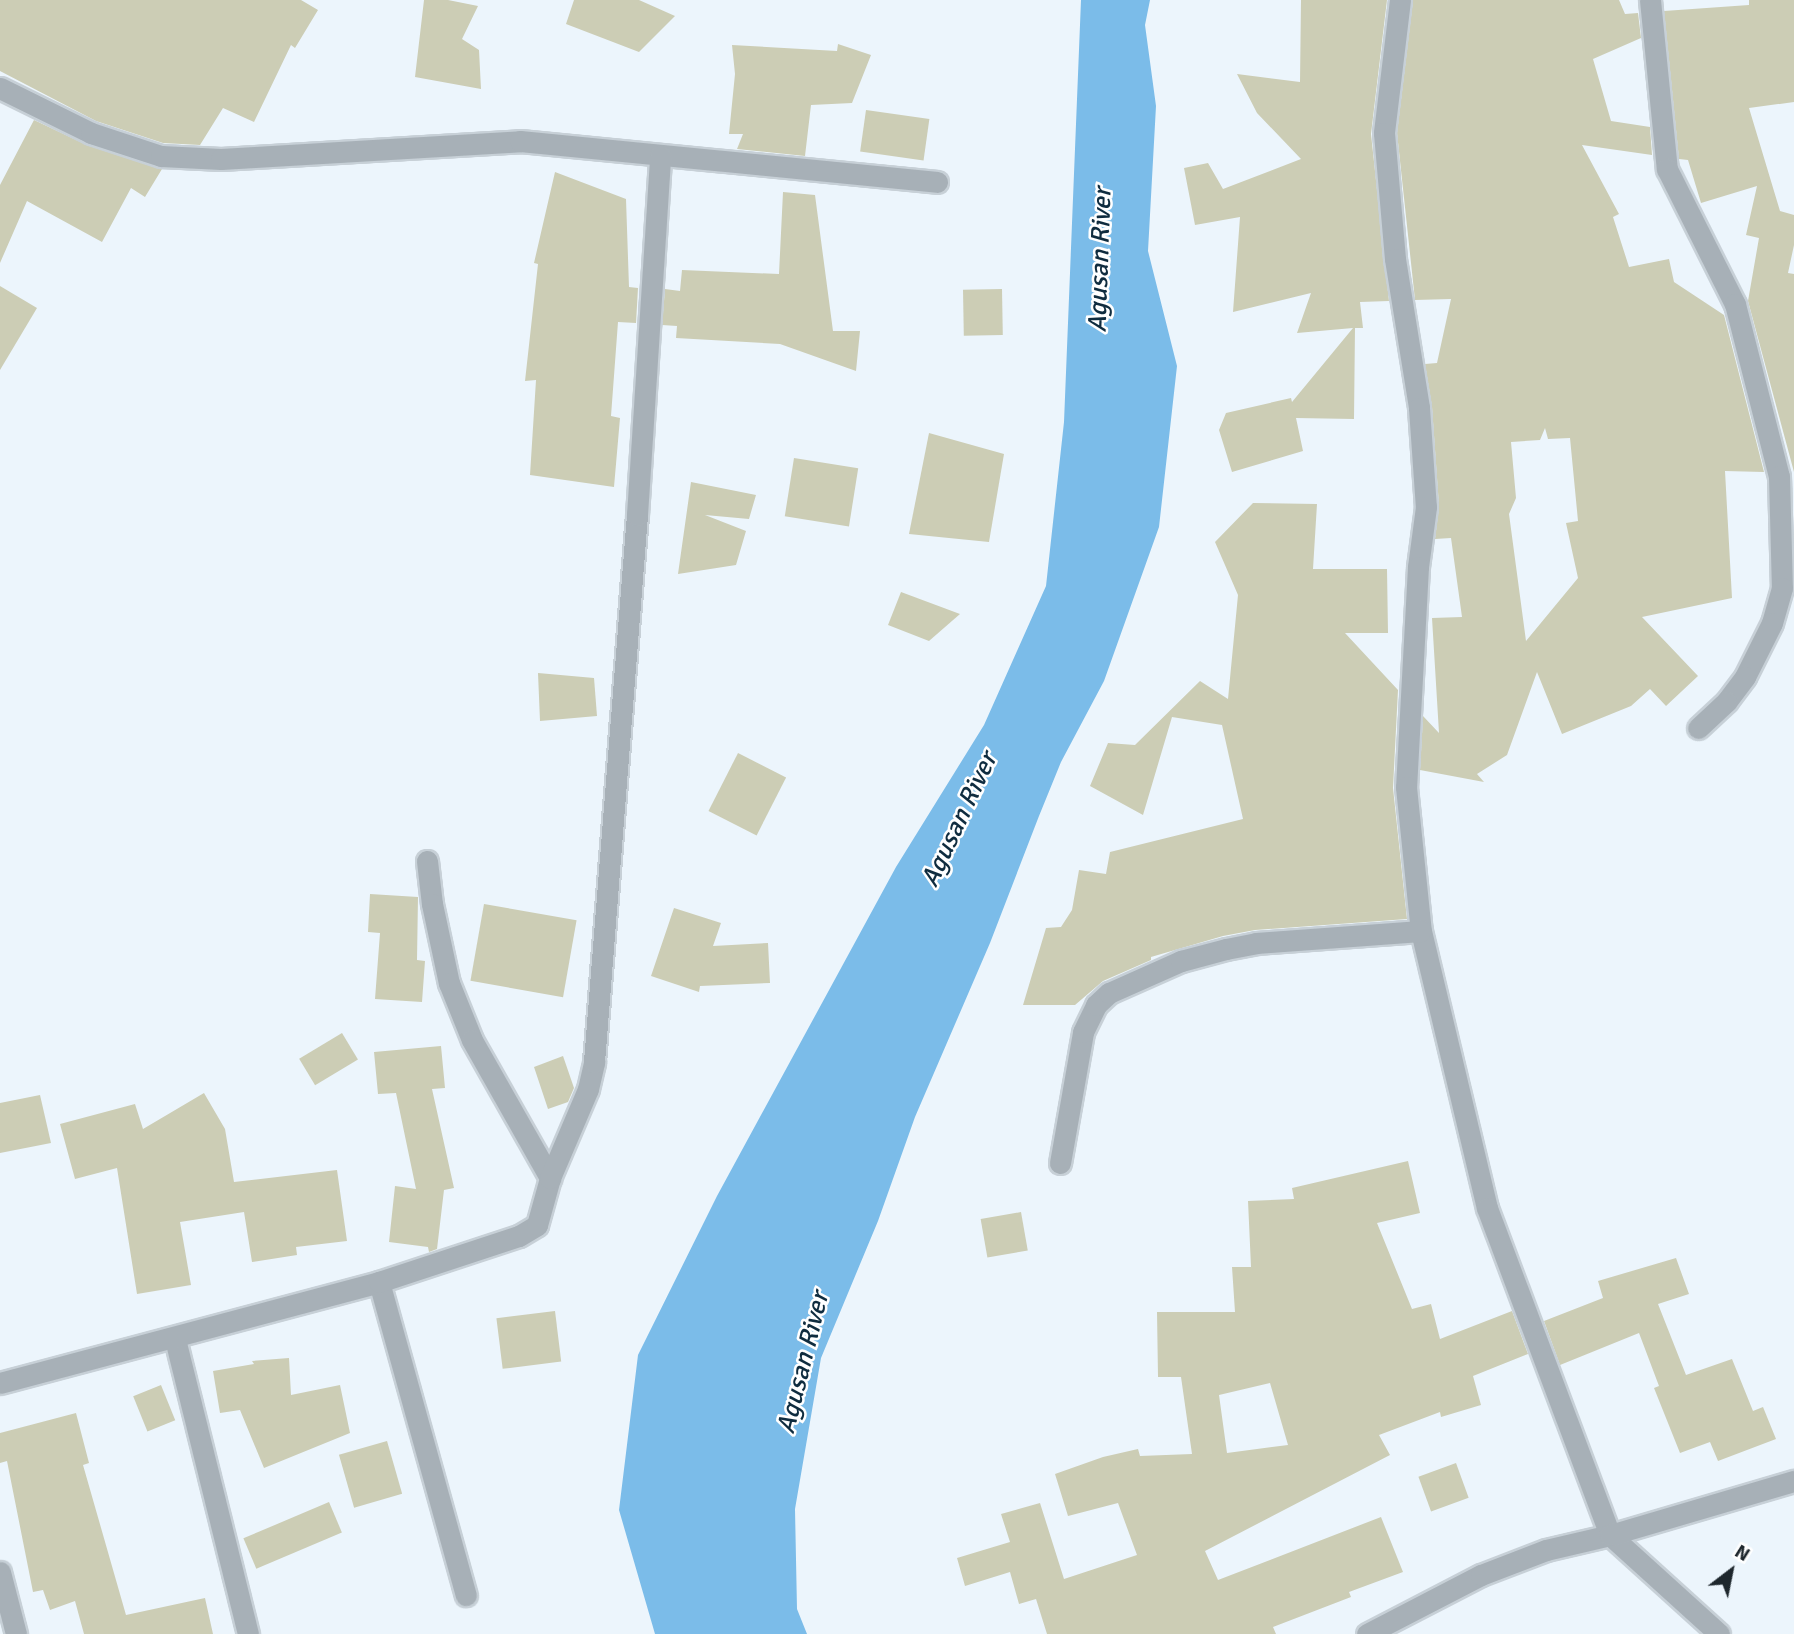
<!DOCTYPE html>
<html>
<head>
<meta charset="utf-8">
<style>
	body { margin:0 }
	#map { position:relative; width:1794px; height:1634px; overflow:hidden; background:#ecf5fc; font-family:Signika,sans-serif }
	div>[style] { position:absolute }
	.water>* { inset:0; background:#7bbce9 }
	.building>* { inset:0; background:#cccdb5; transform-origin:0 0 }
	.roads { filter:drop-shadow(2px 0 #c7d0d7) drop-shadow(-2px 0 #c7d0d7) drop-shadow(0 2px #c7d0d7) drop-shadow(0 -2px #c7d0d7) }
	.minor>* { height:21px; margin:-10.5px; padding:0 10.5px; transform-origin:10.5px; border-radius:10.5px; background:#a7b0b7 }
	span { translate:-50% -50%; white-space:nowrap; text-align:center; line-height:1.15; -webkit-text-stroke:5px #fff; paint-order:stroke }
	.water-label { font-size:26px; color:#0f2c3f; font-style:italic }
	.north { position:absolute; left:1696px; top:1536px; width:70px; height:70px; -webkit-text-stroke:5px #fff; paint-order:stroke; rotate:32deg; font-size:19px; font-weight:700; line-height:28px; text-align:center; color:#1e272d }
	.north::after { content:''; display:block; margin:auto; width:24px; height:32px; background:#1e272d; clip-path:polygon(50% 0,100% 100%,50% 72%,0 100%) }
</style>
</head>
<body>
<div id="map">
	<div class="water">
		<div style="clip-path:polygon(1081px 0,1150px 0,1145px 25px,1156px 106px,1148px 251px,1177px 366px,1159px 527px,1104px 681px,1061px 762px,1039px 816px,990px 943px,915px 1117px,878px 1221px,821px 1358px,795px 1509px,797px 1609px,807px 1634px,655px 1634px,619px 1510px,638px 1355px,717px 1196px,896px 867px,984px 725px,1046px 586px,1064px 422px)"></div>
	</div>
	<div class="building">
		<div style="clip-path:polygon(0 0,301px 0,318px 10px,295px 48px,291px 45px,254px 122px,223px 108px,200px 145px,163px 143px,96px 121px,0 71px)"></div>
		<div style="clip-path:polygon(424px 0,448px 0,478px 6px,462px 39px,479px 50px,481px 89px,415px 77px)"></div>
		<div style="clip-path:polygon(574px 0,639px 0,675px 16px,639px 52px,566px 24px)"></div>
		<div style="clip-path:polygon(1301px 0,1387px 0,1371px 134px,1389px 301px,1360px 302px,1363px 328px,1355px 328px,1354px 419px,1296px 418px,1303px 451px,1232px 472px,1219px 430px,1226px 413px,1291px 398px,1292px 402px,1353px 328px,1297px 333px,1311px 293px,1233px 312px,1240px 217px,1195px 225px,1184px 168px,1208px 163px,1223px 189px,1301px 159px,1257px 113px,1237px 74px,1300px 82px)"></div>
		<div style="clip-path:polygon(evenodd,1413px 0,1619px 0,1625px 14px,1638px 13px,1641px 38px,1593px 59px,1611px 121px,1650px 127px,1652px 155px,1582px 145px,1619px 214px,1613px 217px,1629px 267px,1669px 259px,1674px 282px,1724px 315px,1764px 472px,1725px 471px,1732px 598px,1642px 617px,1698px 676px,1666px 706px,1650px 689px,1631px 706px,1562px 734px,1537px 672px,1507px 755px,1477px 774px,1484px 782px,1420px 770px,1423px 716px,1439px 733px,1432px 618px,1462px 617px,1451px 538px,1435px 539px,1439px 506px,1432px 407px,1425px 364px,1437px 363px,1451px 299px,1415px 300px,1397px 133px,1413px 0,1545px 428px,1548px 439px,1570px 438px,1578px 521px,1566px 523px,1578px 578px,1526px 641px,1509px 514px,1516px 498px,1511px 442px,1540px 440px,1545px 428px)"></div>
		<div style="clip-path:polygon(1749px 0,1794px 0,1794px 102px,1749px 108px,1780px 211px,1794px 215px,1794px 245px,1788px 273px,1794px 274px,1794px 472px,1748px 301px,1759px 238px,1746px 235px,1757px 186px,1701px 203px,1688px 160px,1679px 159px,1664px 11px,1749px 5px)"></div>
		<div style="clip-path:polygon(838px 44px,871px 55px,852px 103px,811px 105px,805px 156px,737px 149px,743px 134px,729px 134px,735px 74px,732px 45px,837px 51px)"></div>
		<div style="left:866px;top:110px;width:64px;height:42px;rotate:8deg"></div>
		<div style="clip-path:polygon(34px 120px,87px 145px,162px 169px,145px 197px,131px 188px,102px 242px,27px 201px,0 263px,0 185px)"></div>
		<div style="clip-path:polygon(555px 172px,626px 199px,629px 287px,638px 288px,636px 323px,618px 322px,611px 416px,620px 418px,614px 487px,530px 475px,536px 380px,525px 381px,538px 264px,534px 263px)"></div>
		<div style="clip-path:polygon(783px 192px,815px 195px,833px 331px,860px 331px,856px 371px,780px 344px,676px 338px,677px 326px,662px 325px,665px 289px,680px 291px,682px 270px,779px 274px)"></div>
		<div style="clip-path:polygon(0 286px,37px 308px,0 370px)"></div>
		<div style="left:1002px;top:289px;width:46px;height:39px;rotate:89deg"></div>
		<div style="clip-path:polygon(929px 433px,1004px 454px,989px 542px,909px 534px)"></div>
		<div style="left:794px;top:458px;width:65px;height:59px;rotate:9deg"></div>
		<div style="clip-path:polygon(691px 482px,756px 495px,749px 519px,705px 515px,746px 531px,736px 565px,678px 574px)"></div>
		<div style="clip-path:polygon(1253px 503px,1317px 504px,1313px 569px,1387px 569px,1388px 633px,1345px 633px,1398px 690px,1393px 788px,1407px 919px,1255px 930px,1223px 936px,1151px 957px,1151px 960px,1103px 981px,1075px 1005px,1023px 1005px,1046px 928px,1061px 927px,1072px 910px,1079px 870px,1106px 874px,1110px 852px,1243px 819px,1222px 725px,1172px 717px,1143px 815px,1090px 786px,1108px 743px,1135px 745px,1200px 681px,1228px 699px,1238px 595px,1215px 542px)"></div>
		<div style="clip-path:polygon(901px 592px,960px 614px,929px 641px,888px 625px)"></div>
		<div style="clip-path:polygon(538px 673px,594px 678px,597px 716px,540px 721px)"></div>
		<div style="left:738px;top:753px;width:54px;height:65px;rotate:27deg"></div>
		<div style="clip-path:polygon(370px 894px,418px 897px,417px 960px,425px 961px,422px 1002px,375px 999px,380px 933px,368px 932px)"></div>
		<div style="left:484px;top:904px;width:94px;height:78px;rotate:10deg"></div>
		<div style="clip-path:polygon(674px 908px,721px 923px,713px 946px,768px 943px,770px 983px,700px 986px,699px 992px,651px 976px)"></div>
		<div style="left:342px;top:1033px;width:31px;height:50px;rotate:59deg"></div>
		<div style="clip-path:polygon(441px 1046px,445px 1088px,432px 1089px,454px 1188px,444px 1190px,437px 1249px,429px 1252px,428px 1247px,389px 1242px,395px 1186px,416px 1189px,396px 1093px,378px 1094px,374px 1052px)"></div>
		<div style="clip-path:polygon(563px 1056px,574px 1088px,568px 1102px,548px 1109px,534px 1067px)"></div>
		<div style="clip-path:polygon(204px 1093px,225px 1129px,234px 1182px,337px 1170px,347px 1241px,296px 1247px,297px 1255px,252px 1262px,244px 1212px,180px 1222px,191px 1285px,137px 1294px,117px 1168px,75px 1179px,60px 1124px,135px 1104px,143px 1129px)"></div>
		<div style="clip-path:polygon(40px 1095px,51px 1143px,0 1153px,0 1103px)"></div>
		<div style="clip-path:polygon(evenodd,1408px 1161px,1420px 1213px,1377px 1223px,1412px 1309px,1431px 1304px,1440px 1339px,1512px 1311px,1528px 1354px,1473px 1376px,1481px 1405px,1441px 1417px,1440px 1412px,1379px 1435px,1390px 1455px,1205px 1551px,1218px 1580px,1381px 1517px,1403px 1572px,1349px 1592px,1351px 1597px,1273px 1627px,1276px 1634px,1047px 1634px,1036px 1599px,1019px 1604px,1010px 1572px,965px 1586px,957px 1558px,1010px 1542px,1001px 1514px,1040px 1503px,1064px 1579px,1137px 1555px,1118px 1503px,1068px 1516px,1055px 1474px,1103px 1457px,1138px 1449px,1140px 1456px,1192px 1454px,1181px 1377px,1158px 1377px,1157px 1312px,1235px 1312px,1232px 1267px,1251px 1267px,1248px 1201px,1294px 1199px,1292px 1188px,1408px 1161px,1270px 1383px,1288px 1445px,1227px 1453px,1219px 1395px,1270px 1383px)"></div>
		<div style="left:1021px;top:1212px;width:39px;height:41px;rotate:80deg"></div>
		<div style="clip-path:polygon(1676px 1258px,1689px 1294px,1658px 1304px,1686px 1375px,1732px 1359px,1753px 1411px,1763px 1407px,1776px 1439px,1718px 1461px,1710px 1442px,1680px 1453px,1654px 1388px,1659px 1386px,1639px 1333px,1560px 1365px,1544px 1321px,1603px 1298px,1598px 1281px)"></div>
		<div style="left:555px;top:1311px;width:51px;height:59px;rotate:83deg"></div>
		<div style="clip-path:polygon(289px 1358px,291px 1395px,340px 1385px,350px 1433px,264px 1468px,240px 1410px,220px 1413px,213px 1371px,254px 1364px,252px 1361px)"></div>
		<div style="left:161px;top:1385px;width:38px;height:30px;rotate:68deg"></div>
		<div style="clip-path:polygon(76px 1413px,89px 1463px,83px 1465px,126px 1615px,205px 1598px,213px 1634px,84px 1634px,75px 1601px,50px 1610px,43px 1590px,33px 1592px,7px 1461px,0 1463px,0 1433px)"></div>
		<div style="left:387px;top:1441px;width:55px;height:50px;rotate:74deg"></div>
		<div style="left:1456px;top:1463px;width:37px;height:40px;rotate:70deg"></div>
		<div style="left:329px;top:1502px;width:33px;height:93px;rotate:67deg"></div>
	</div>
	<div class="roads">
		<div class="minor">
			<div style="left:1400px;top:0;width:134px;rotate:96.9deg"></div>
			<div style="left:1384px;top:133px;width:126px;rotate:85deg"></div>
			<div style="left:1395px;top:259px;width:151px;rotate:80.8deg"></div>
			<div style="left:1419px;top:408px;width:99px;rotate:86deg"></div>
			<div style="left:1426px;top:507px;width:61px;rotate:97.6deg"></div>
			<div style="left:1418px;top:567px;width:220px;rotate:93.1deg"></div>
			<div style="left:1406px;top:787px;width:145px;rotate:84.1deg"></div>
			<div style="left:1421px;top:931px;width:285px;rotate:76.6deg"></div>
			<div style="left:1487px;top:1208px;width:349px;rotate:69.4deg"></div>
			<div style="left:1610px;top:1535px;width:147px;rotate:42.2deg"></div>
			<div style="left:1650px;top:0;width:170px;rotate:84.3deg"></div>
			<div style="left:1667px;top:169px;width:151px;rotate:63.3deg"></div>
			<div style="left:1735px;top:304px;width:178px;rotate:75.7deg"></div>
			<div style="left:1779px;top:476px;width:112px;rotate:88.5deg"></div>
			<div style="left:1782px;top:588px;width:36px;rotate:106deg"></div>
			<div style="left:1772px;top:623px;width:60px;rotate:116.6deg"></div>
			<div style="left:1745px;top:677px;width:31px;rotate:127deg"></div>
			<div style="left:1726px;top:702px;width:38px;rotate:137deg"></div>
			<div style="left:0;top:88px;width:102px;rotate:26.3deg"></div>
			<div style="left:91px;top:133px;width:74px;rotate:18.2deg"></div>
			<div style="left:161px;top:156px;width:60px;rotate:2.9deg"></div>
			<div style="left:221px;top:159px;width:300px;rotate:-3.4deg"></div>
			<div style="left:520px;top:141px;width:419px;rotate:5.6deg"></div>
			<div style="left:427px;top:861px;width:43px;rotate:83.4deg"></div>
			<div style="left:432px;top:904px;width:81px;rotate:77.9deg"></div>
			<div style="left:449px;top:983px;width:61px;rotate:68deg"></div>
			<div style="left:472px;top:1040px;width:159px;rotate:60.5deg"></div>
			<div style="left:1060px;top:1163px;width:133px;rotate:-80deg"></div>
			<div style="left:1083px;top:1032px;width:30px;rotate:-64deg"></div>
			<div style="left:1096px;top:1005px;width:18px;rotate:-43deg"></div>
			<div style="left:1109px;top:993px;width:79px;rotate:-24deg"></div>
			<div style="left:1181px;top:961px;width:47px;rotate:-14.9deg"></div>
			<div style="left:1226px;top:949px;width:31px;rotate:-11deg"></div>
			<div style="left:1256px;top:943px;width:165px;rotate:-4.2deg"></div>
			<div style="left:379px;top:1282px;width:325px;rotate:74.5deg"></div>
			<div style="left:175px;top:1339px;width:304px;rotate:76.1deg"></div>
			<div style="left:0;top:1383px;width:392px;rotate:-14.9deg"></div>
			<div style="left:379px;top:1282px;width:147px;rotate:-18.2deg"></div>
			<div style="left:519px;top:1236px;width:21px;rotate:-31deg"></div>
			<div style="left:537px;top:1225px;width:49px;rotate:-74.5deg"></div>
			<div style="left:550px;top:1178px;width:97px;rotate:-66.9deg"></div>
			<div style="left:588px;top:1089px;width:28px;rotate:-77deg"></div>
			<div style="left:594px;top:1062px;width:549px;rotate:-85.51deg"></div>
			<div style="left:637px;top:515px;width:360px;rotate:-86.3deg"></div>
			<div style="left:0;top:1572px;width:64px;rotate:75.5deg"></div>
			<div style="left:1367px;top:1634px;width:128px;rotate:-27.4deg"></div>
			<div style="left:1481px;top:1575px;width:70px;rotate:-21deg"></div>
			<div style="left:1546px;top:1550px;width:66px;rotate:-13.2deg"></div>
			<div style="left:1610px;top:1535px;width:192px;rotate:-16.4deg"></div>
		</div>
	</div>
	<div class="water-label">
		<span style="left:1101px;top:260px;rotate:-88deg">Agusan River</span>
		<span style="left:960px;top:820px;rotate:-65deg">Agusan River</span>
		<span style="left:804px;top:1363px;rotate:-76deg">Agusan River</span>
	</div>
	<div class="north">N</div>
</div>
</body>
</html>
